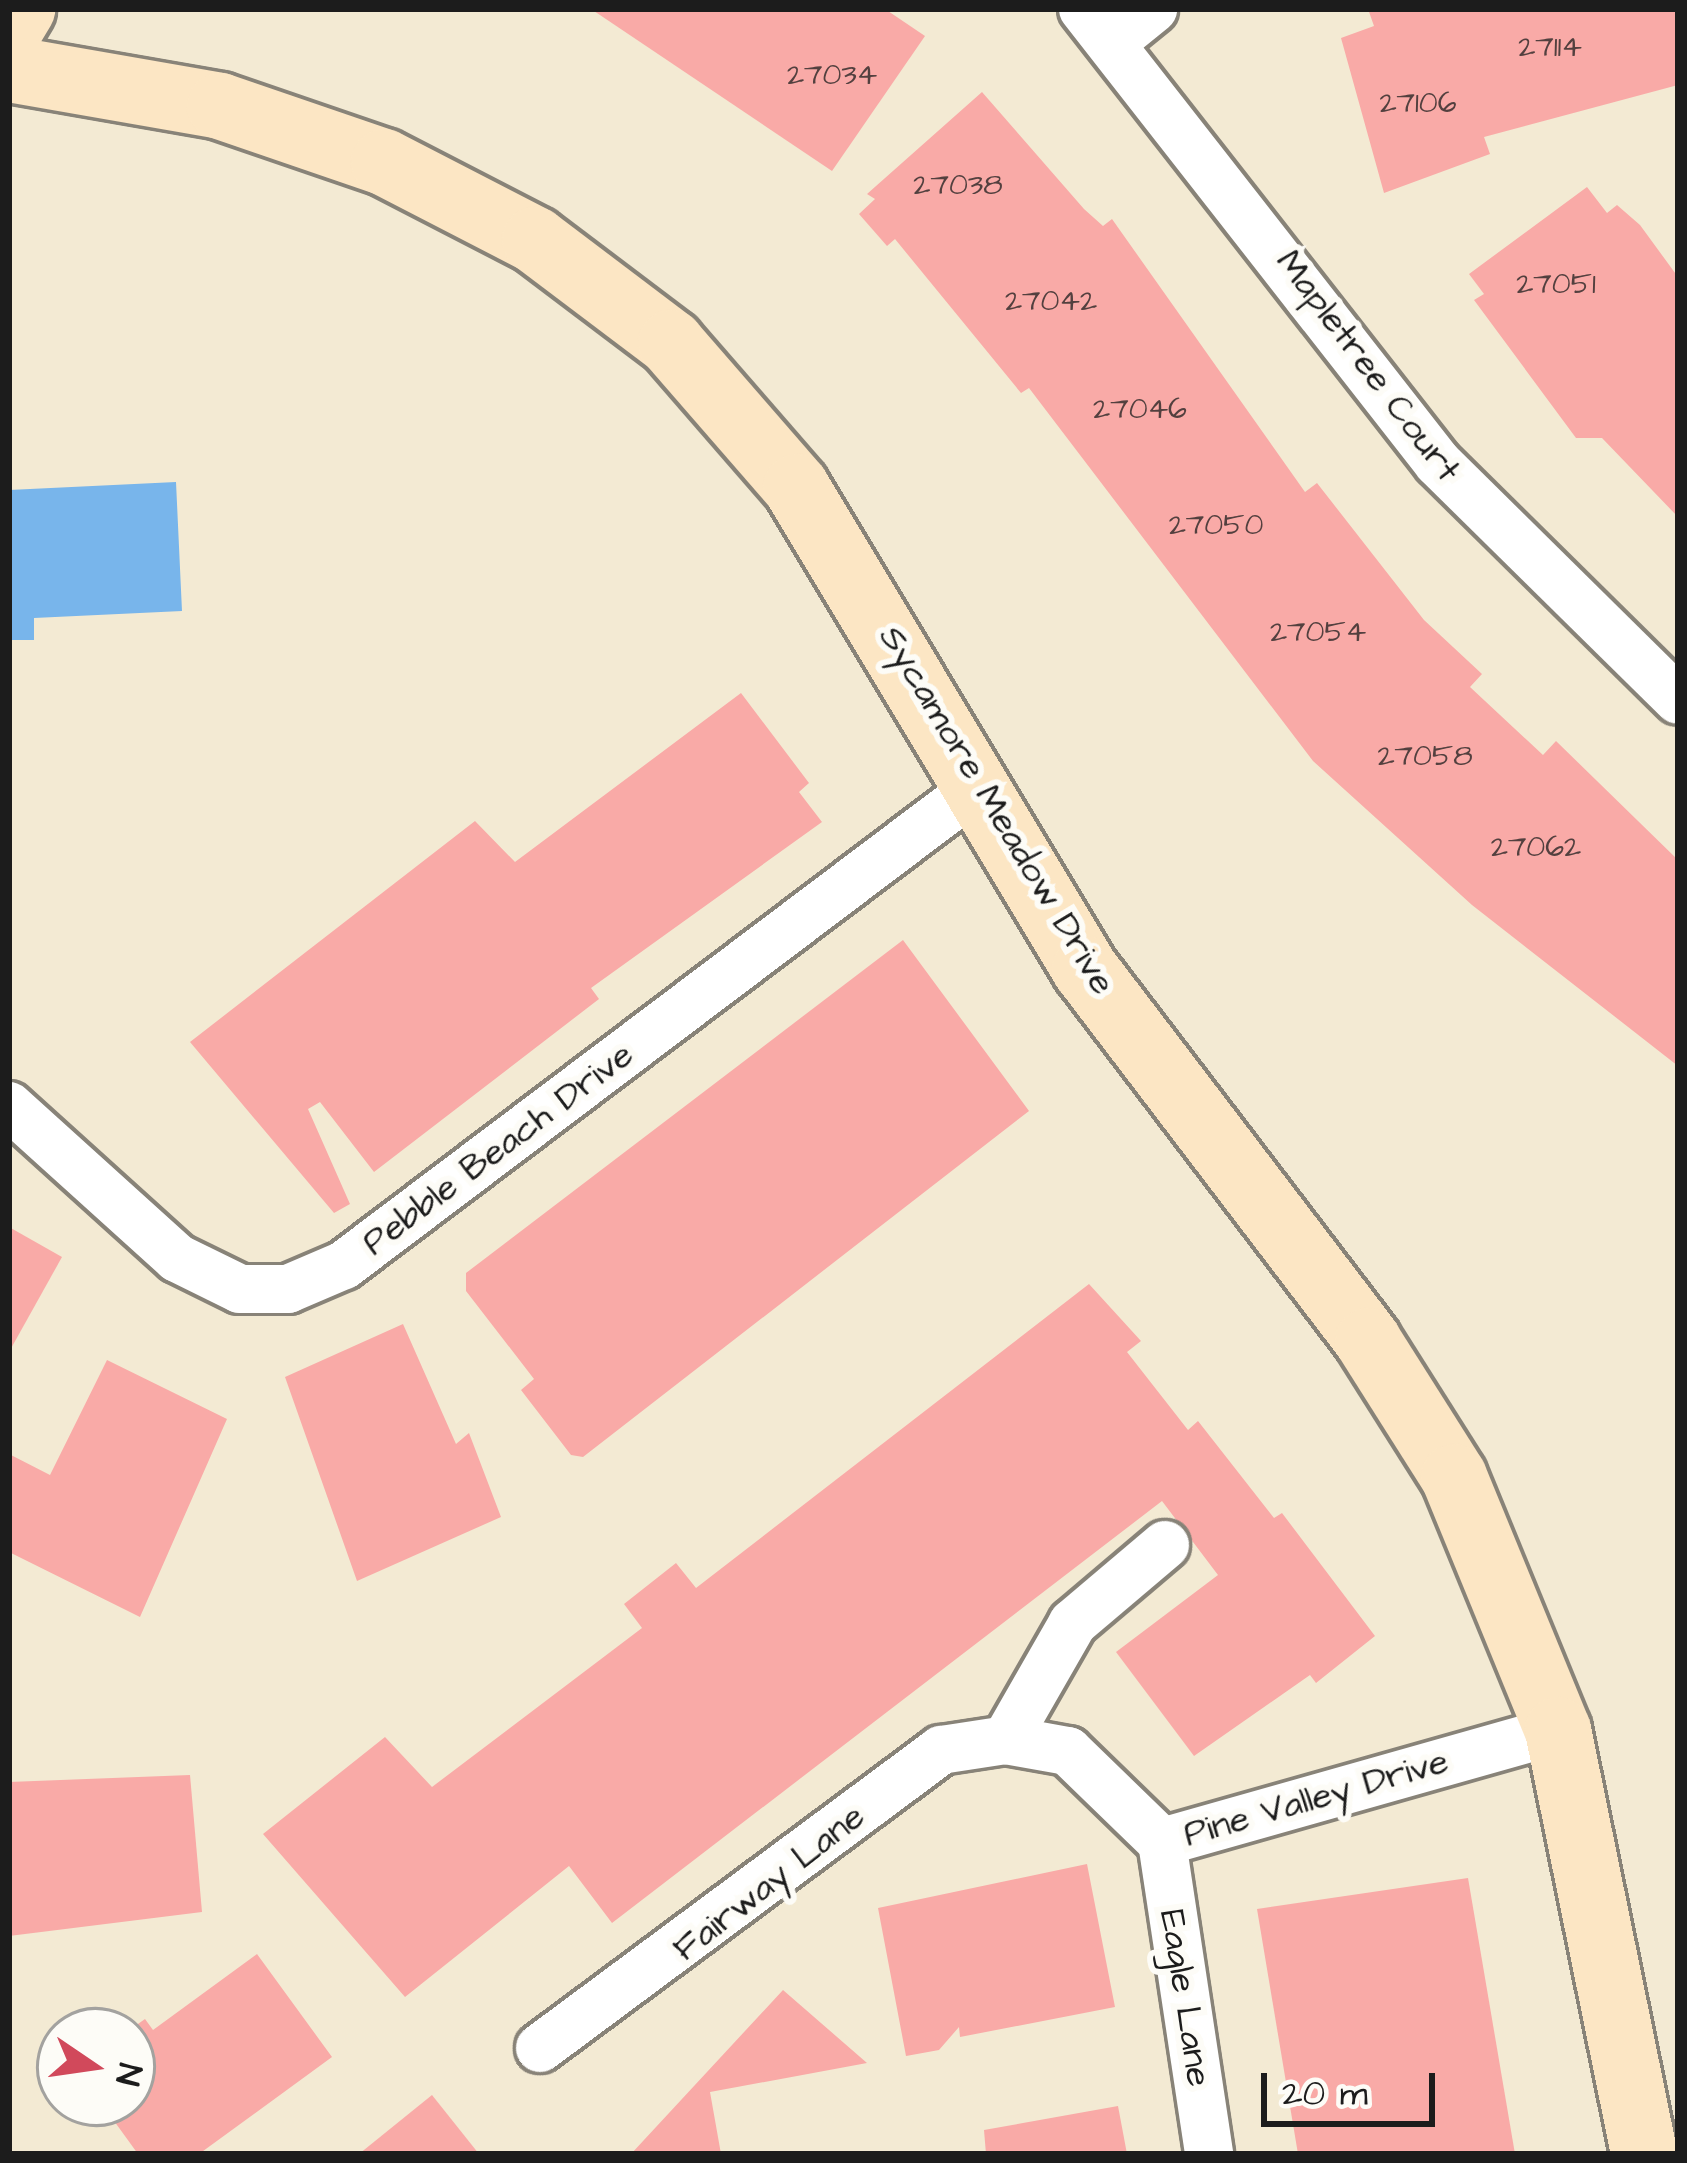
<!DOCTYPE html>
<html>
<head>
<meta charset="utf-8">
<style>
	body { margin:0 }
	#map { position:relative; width:1687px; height:2163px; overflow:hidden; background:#f3ead3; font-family:"Architects Daughter",sans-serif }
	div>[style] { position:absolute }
	.water>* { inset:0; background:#78b5eb }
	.building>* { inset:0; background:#f9aaa7 }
	.roads { filter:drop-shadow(3px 0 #888378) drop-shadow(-3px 0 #888378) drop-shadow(0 3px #888378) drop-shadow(0 -3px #888378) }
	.street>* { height:48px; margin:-24px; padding:0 24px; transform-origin:24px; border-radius:24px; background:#fff }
	.secondary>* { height:66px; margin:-33px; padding:0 33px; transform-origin:33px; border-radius:33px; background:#fce6c4 }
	span { translate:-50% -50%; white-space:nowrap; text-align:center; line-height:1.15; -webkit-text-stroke:12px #fdfcf7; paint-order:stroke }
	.number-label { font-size:30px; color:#53403f }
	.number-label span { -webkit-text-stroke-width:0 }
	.street-label { font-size:36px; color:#1c1c1c }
	.frame { position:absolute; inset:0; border:12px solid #1c1c1c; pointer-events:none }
	.north { position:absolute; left:36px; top:2007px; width:120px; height:120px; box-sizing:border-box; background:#fdfcf7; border:3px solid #a3a29f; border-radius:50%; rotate:103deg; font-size:33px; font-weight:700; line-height:48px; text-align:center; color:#1c1c1c }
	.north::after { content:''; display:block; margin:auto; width:42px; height:54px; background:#d1495b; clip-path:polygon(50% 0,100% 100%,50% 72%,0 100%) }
	.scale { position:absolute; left:1261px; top:2073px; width:174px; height:54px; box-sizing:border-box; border:6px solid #1c1c1c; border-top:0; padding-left:15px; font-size:36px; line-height:42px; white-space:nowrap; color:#1c1c1c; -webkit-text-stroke:9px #fdfcf7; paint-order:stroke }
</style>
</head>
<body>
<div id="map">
	<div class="water">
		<div style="clip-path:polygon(176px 482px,182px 611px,34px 618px,34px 640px,9px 640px,9px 490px)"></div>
	</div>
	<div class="building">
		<div style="clip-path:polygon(591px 9px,885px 9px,925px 36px,832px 171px)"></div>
		<div style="clip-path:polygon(1368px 9px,1678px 9px,1678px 85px,1484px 137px,1490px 154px,1384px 193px,1341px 38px,1374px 26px)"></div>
		<div style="clip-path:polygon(982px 92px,1084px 209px,1103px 226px,1112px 219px,1305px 492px,1317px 483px,1424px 620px,1482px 674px,1470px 687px,1543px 755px,1556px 741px,1678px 860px,1678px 1066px,1472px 905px,1313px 761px,1029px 388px,1021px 393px,895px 239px,887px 246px,859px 214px,875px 199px,867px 194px)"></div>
		<div style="clip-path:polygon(1587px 187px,1607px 213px,1617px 205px,1640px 225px,1678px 277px,1678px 517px,1602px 438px,1576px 438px,1474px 300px,1484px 294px,1469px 274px)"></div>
		<div style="clip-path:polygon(741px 693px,809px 783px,799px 792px,822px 822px,591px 988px,599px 999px,374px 1172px,320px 1102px,308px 1109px,350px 1204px,334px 1213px,190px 1042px,475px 821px,515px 862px)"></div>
		<div style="clip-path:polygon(903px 940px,1029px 1111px,583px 1457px,571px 1455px,521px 1390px,534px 1379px,466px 1291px,466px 1273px)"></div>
		<div style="clip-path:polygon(9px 1227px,62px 1257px,9px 1352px)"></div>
		<div style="clip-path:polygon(1089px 1284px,1141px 1341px,1127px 1352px,1188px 1430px,1198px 1421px,1274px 1518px,1282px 1513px,1375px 1636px,1316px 1683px,1310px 1675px,1194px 1756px,1116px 1652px,1218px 1575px,1162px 1501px,612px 1923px,569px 1866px,405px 1997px,263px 1834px,385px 1737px,432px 1787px,642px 1628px,624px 1604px,676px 1563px,696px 1588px)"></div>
		<div style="clip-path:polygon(403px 1324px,456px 1444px,469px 1433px,501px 1517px,357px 1581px,285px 1377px)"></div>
		<div style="clip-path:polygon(107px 1360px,227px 1419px,140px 1617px,9px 1552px,9px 1454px,50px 1475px)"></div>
		<div style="clip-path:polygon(190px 1775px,202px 1912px,9px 1936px,9px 1782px)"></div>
		<div style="clip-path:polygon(1087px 1864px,1115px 2007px,960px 2037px,959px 2027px,939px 2050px,906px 2056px,878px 1908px)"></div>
		<div style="clip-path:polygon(1468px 1878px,1515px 2154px,1298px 2154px,1257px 1909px)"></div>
		<div style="clip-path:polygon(257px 1954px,332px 2057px,199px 2154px,138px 2154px,101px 2103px,132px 2103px,128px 2031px,145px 2019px,153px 2030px)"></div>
		<div style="clip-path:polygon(783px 1990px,867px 2063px,710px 2092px,721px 2154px,631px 2154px)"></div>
		<div style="clip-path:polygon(432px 2095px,479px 2154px,359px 2154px)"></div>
		<div style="clip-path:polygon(1118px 2106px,1127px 2154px,986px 2154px,984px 2130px)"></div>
	</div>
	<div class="roads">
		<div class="street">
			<div style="left:1083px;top:9px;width:576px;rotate:51.98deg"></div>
			<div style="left:1438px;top:463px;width:337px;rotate:44.6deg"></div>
			<div style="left:1116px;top:39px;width:48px;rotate:-39deg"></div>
			<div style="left:9px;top:1106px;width:227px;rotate:42.1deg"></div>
			<div style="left:177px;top:1258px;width:70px;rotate:26.2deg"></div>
			<div style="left:240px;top:1289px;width:48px"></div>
			<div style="left:288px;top:1289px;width:61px;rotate:-23.2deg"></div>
			<div style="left:344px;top:1265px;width:792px;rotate:-37.04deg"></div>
			<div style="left:1165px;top:1545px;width:121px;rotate:139.7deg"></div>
			<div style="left:1073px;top:1623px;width:135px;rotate:119.8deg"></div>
			<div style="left:1006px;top:1740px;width:63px;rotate:10.1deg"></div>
			<div style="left:1068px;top:1751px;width:131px;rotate:44.1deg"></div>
			<div style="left:1162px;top:1842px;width:412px;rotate:-15.8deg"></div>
			<div style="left:1162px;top:1842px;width:316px;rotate:81.4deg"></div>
			<div style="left:540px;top:2048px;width:500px;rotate:-36.6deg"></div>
			<div style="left:941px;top:1750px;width:66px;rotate:-8.7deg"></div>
		</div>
		<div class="secondary">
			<div style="left:9px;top:31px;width:26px;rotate:-59deg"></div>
			<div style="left:9px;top:69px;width:214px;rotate:9.9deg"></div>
			<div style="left:220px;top:106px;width:173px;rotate:18.9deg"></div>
			<div style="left:384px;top:162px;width:170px;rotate:27.3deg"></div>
			<div style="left:535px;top:240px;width:171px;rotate:37.1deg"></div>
			<div style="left:671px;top:343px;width:191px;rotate:49deg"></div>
			<div style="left:796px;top:487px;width:562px;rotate:59.05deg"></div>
			<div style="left:1085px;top:969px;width:467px;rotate:52.7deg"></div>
			<div style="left:1368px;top:1341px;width:161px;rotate:57.7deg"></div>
			<div style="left:1454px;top:1477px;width:274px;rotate:67.7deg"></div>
			<div style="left:1558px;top:1730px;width:433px;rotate:78.5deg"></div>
		</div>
	</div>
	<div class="number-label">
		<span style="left:1550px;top:47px">27114</span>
		<span style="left:832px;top:75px">27034</span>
		<span style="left:1418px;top:103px">27106</span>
		<span style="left:958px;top:185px">27038</span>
		<span style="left:1556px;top:284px">27051</span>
		<span style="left:1051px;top:301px">27042</span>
		<span style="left:1140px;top:409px">27046</span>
		<span style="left:1216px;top:525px">27050</span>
		<span style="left:1318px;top:632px">27054</span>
		<span style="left:1425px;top:756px">27058</span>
		<span style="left:1536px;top:847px">27062</span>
	</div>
	<div class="street-label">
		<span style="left:1368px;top:366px;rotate:53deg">Mapletree Court</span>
		<span style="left:997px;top:810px;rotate:59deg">Sycamore Meadow Drive</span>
		<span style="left:498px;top:1149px;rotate:-37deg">Pebble Beach Drive</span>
		<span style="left:1316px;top:1798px;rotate:-16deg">Pine Valley Drive</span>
		<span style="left:769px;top:1883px;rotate:-38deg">Fairway Lane</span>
		<span style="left:1185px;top:1998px;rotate:81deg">Eagle Lane</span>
	</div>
	<div class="frame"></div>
	<div class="north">N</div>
	<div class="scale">20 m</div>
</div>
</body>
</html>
